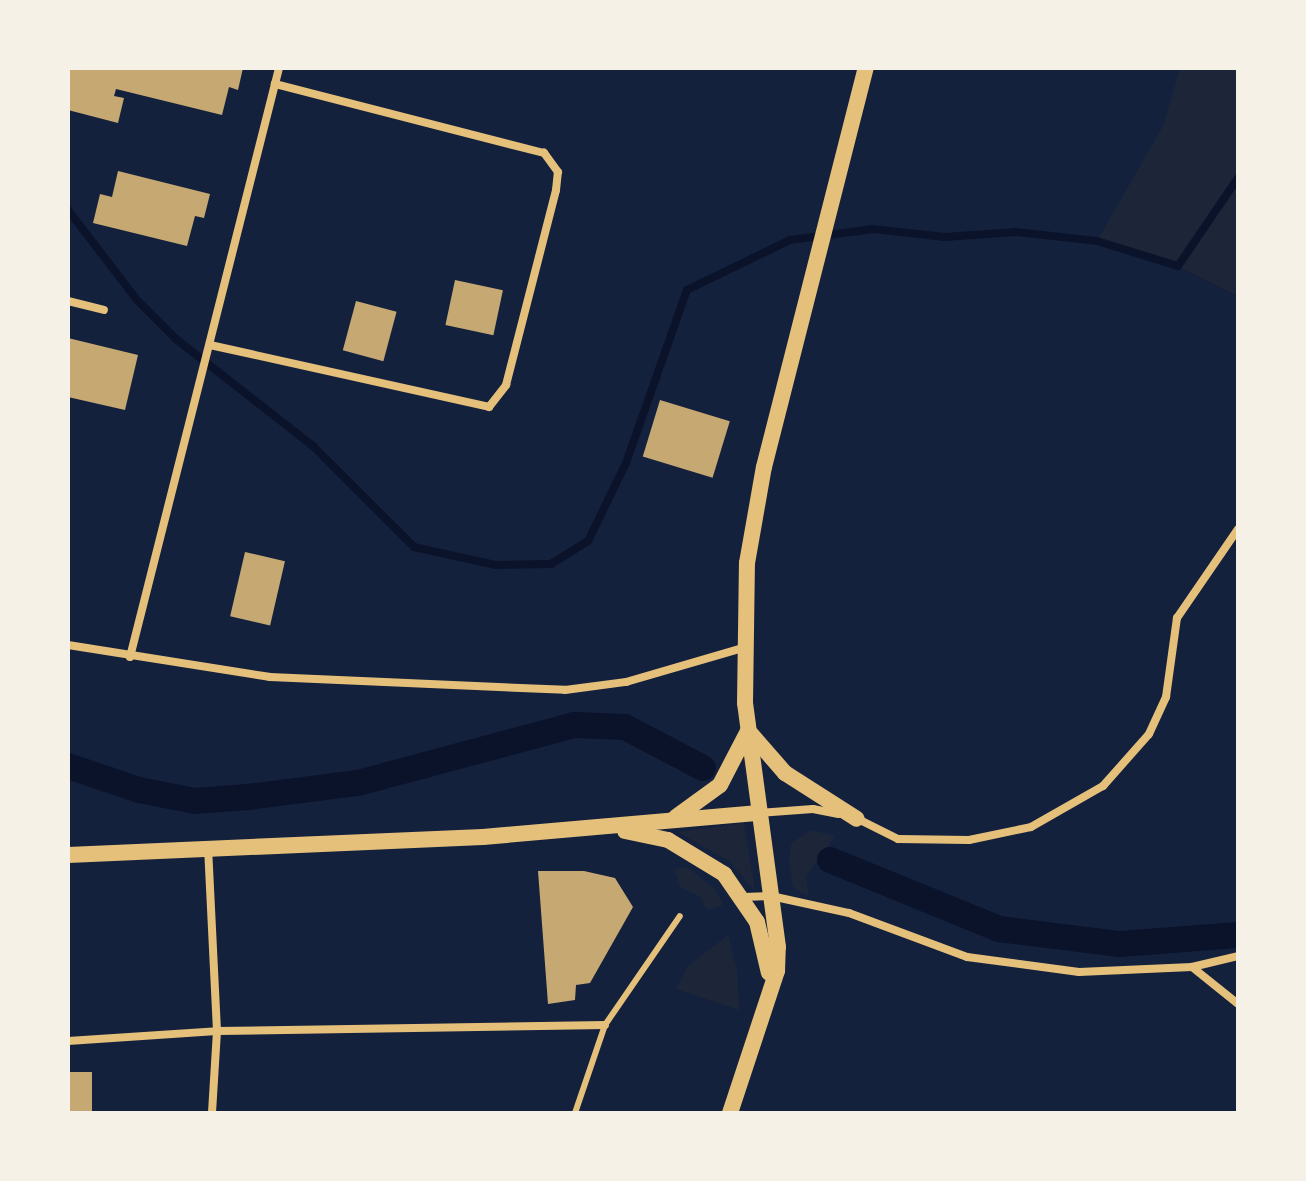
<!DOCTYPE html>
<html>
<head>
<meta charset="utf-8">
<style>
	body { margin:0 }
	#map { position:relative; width:1306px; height:1181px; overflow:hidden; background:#14213d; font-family:Figtree,sans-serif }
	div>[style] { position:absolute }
	.green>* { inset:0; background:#1d2539 }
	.stream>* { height:8px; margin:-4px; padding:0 4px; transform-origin:4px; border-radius:4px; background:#0b132b }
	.canal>* { height:26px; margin:-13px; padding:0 13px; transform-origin:13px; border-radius:13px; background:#0b132b }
	.building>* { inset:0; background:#c6a872; transform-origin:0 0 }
	.service>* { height:6px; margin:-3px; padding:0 3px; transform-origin:3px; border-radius:3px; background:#e5c07b }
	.minor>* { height:8px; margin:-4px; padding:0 4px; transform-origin:4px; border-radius:4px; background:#e5c07b }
	.secondary>* { height:16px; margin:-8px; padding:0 8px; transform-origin:8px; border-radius:8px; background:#e5c07b }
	span { translate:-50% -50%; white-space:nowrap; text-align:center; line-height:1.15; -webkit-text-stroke:7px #f6f1e7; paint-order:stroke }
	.frame { position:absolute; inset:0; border:70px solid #f6f1e7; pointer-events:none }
</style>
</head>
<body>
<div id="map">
	<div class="green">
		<div style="clip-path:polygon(1180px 68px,1238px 68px,1238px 296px,1178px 266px,1097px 241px,1163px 126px)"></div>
		<div style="clip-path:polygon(744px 823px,755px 891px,729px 861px,678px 832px)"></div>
		<div style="clip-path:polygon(811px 830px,835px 836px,806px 876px,809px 897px,793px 887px,789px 862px,791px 843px)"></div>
		<div style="clip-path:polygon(687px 867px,715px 889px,723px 905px,707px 910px,700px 897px,680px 887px,674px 869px)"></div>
		<div style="clip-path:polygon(728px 935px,737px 971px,739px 1010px,676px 989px,688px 966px)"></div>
	</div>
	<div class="stream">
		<div style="left:68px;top:210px;width:113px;rotate:52.5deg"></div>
		<div style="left:137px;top:300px;width:55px;rotate:45deg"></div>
		<div style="left:176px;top:339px;width:175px;rotate:38deg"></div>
		<div style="left:314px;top:447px;width:141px;rotate:45deg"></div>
		<div style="left:414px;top:547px;width:84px;rotate:12.4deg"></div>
		<div style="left:496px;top:565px;width:55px;rotate:-1deg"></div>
		<div style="left:551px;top:564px;width:44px;rotate:-31.9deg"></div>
		<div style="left:588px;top:541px;width:87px;rotate:-64deg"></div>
		<div style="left:626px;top:463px;width:183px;rotate:-70.6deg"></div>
		<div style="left:687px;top:290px;width:114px;rotate:-25.9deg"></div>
		<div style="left:790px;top:240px;width:84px;rotate:-7.5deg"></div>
		<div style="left:873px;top:229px;width:72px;rotate:6.3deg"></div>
		<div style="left:945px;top:237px;width:71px;rotate:-4deg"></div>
		<div style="left:1016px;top:232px;width:81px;rotate:6.3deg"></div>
		<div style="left:1097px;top:241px;width:85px;rotate:17.2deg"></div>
		<div style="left:1178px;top:266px;width:107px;rotate:-55.7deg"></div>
	</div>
	<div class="canal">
		<div style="left:68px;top:766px;width:75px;rotate:18.7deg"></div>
		<div style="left:139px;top:790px;width:57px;rotate:11.1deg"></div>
		<div style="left:195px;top:801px;width:53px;rotate:-4.3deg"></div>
		<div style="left:248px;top:797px;width:111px;rotate:-7.3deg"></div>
		<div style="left:358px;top:783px;width:224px;rotate:-15deg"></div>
		<div style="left:574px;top:725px;width:51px;rotate:2.2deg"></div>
		<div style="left:625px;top:727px;width:88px;rotate:27.7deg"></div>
		<div style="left:830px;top:860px;width:183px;rotate:22.2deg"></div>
		<div style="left:999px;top:929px;width:122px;rotate:7.1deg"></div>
		<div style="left:1120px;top:944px;width:118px;rotate:-4.4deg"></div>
	</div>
	<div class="building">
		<div style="clip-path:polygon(68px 68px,138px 70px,243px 68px,238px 90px,229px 87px,222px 115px,116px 89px,114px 96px,124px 98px,118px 123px,68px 110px)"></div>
		<div style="clip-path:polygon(118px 171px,210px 194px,204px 218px,195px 216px,187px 246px,93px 223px,100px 194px,112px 197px)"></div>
		<div style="left:455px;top:280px;width:49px;height:46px;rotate:12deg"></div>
		<div style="left:356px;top:301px;width:42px;height:51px;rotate:15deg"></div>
		<div style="clip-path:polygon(68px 338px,138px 355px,125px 410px,68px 397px)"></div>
		<div style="left:660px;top:400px;width:73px;height:59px;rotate:17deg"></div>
		<div style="left:245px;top:552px;width:41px;height:66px;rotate:13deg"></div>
		<div style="clip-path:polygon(538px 871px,584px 871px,615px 878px,633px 907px,590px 983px,576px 985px,575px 1000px,548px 1004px)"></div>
		<div style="left:68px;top:1072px;width:24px;height:41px"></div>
	</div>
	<div class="service">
		<div style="left:575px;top:1113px;width:93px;rotate:-71.2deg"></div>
		<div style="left:605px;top:1025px;width:132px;rotate:-55.5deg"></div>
	</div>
	<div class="minor">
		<div style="left:68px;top:301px;width:37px;rotate:14deg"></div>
		<div style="left:210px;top:345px;width:286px;rotate:12.5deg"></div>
		<div style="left:489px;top:407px;width:28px;rotate:-52deg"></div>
		<div style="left:506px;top:385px;width:201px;rotate:-75.6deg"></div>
		<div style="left:556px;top:190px;width:18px;rotate:-84deg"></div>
		<div style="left:558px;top:172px;width:24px;rotate:-126deg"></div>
		<div style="left:544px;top:153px;width:278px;rotate:-165.6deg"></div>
		<div style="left:68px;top:645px;width:205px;rotate:9deg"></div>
		<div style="left:270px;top:677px;width:295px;rotate:2.5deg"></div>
		<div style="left:565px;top:690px;width:62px;rotate:-7.5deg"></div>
		<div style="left:626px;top:682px;width:122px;rotate:-16.2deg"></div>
		<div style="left:130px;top:657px;width:608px;rotate:-75.8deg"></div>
		<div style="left:759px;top:813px;width:54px;rotate:-4.2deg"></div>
		<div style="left:813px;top:809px;width:26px;rotate:11deg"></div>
		<div style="left:856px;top:818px;width:47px;rotate:26.6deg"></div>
		<div style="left:898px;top:839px;width:71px;rotate:0.8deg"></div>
		<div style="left:969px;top:840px;width:63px;rotate:-11.8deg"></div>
		<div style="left:1031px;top:827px;width:83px;rotate:-29.7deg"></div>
		<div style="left:1103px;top:786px;width:69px;rotate:-48.5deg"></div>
		<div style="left:1149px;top:734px;width:41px;rotate:-65.3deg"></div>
		<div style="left:1166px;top:697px;width:80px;rotate:-82.1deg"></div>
		<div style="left:1177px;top:618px;width:108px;rotate:-55.6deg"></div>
		<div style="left:208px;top:847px;width:184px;rotate:87.2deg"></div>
		<div style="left:217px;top:1031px;width:82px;rotate:93.5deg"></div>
		<div style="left:744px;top:897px;width:27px;rotate:-2deg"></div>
		<div style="left:771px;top:896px;width:80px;rotate:12.3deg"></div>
		<div style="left:849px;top:913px;width:126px;rotate:20.4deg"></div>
		<div style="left:967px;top:957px;width:113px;rotate:7.6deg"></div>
		<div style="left:1079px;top:972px;width:113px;rotate:-2.5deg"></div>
		<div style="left:1192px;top:967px;width:47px;rotate:-13.4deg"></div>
		<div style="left:1192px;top:967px;width:59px;rotate:38.8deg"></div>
		<div style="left:68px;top:1041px;width:149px;rotate:-3.8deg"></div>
		<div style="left:217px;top:1031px;width:388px;rotate:-0.9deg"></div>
	</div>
	<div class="secondary">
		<div style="left:751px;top:734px;width:52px;rotate:48.9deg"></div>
		<div style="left:785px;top:773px;width:85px;rotate:32.6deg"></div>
		<div style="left:676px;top:817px;width:54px;rotate:-36deg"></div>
		<div style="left:720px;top:785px;width:61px;rotate:-62.6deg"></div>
		<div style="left:625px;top:831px;width:44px;rotate:11.8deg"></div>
		<div style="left:668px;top:840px;width:66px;rotate:31.3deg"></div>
		<div style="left:724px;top:874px;width:58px;rotate:55.5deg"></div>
		<div style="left:757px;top:922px;width:52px;rotate:76.8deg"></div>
		<div style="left:68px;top:855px;width:415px;rotate:-2.5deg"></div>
		<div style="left:483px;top:837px;width:277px;rotate:-5deg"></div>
		<div style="left:730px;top:1113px;width:150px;rotate:-71.7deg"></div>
		<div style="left:777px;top:971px;width:24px;rotate:-88deg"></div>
		<div style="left:778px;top:947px;width:246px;rotate:-97.7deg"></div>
		<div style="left:745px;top:703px;width:140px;rotate:-89.2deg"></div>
		<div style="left:747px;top:563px;width:97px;rotate:-80deg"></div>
		<div style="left:764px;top:467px;width:412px;rotate:-75.7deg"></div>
	</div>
	<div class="frame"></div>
</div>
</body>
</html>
